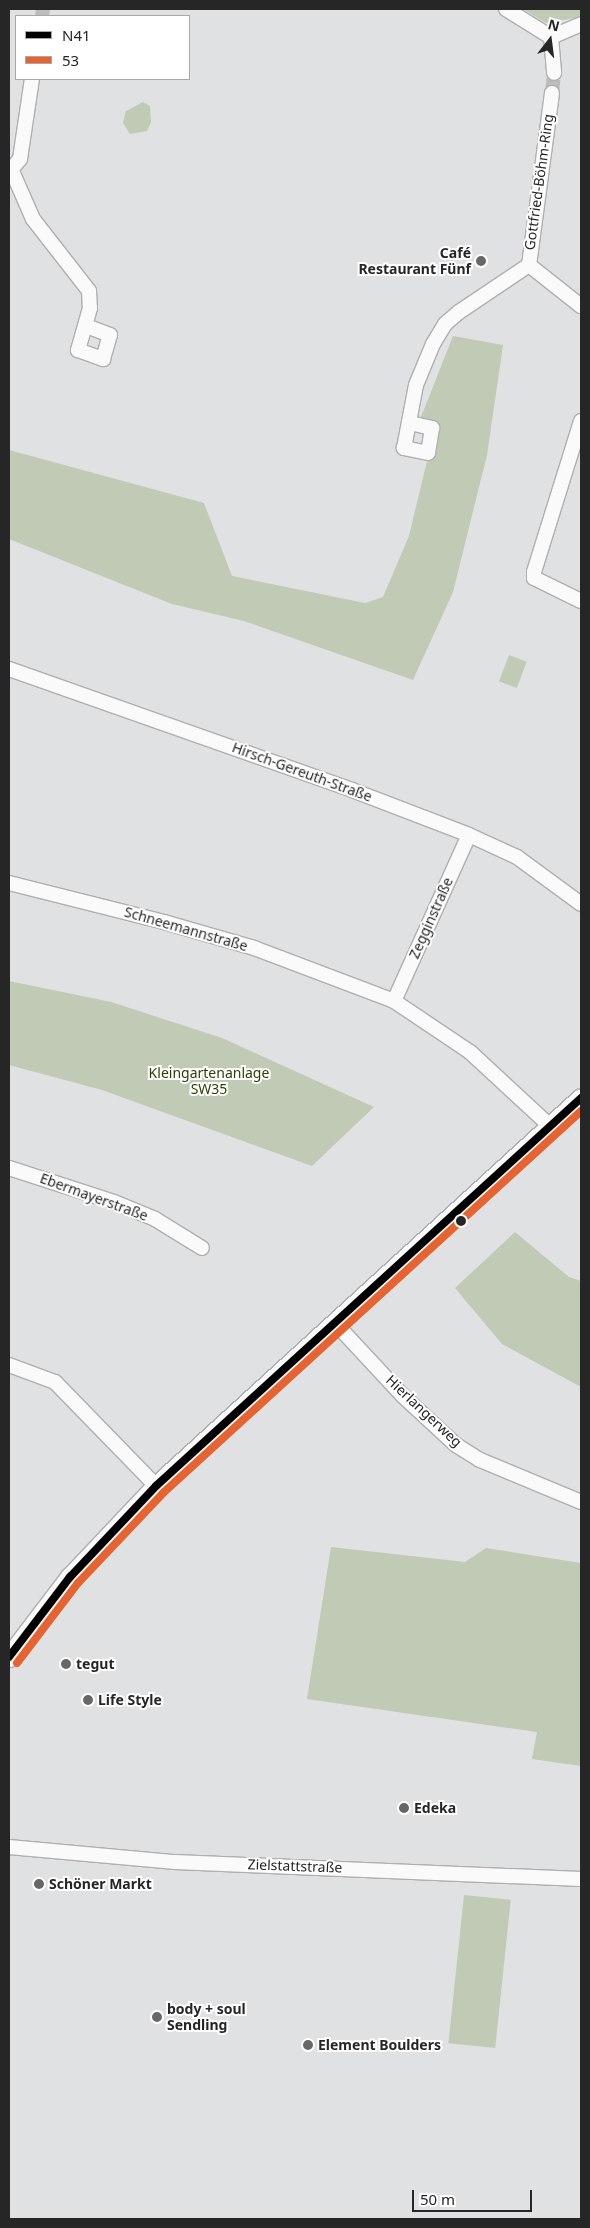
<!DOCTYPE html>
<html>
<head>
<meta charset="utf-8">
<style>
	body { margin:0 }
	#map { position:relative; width:590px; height:2228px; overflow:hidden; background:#e0e1e2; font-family:"Noto Sans",sans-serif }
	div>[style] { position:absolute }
	.green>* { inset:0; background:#c0cab4; transform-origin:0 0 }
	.street-tunnel>* { height:14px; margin-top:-7px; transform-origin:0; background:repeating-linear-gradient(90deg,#bbbcbd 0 14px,transparent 0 21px) }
	.roads { filter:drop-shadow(1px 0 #aeafb0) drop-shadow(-1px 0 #aeafb0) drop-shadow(0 1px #aeafb0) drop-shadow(0 -1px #aeafb0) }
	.street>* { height:14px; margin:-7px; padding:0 7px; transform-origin:7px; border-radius:7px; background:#fafafb }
	.secondary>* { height:19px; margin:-9.5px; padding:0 9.5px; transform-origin:9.5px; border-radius:9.5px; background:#fafafb }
	.bus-1>* { height:8px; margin:-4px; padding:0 4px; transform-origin:4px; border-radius:4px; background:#000 }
	.bus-2>* { height:8px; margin:-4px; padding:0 4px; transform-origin:4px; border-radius:4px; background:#e66432 }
	.dots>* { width:14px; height:14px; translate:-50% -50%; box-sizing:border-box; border:2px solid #fff; border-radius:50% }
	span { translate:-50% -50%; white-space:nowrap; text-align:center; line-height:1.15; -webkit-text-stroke:4px #fff; paint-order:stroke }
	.street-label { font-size:14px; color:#262627 }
	.poi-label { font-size:14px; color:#262627; font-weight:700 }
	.right { translate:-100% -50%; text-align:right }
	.left { translate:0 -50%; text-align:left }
	.park-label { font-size:14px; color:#2c4100 }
	.frame { position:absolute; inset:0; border:10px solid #262627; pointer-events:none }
	.legend { position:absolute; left:15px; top:15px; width:175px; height:65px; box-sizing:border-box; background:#fff; border:1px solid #a8a8a9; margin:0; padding:6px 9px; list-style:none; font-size:15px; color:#262627 }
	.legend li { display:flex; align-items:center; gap:10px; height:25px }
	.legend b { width:25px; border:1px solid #a8a8a9 }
	.north { position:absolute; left:525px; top:15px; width:50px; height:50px; -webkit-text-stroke:4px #fff; paint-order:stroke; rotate:15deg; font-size:14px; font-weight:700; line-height:20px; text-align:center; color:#262627 }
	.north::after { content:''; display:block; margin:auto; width:18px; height:22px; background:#262627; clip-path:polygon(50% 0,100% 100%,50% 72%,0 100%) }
	.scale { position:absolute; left:412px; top:2190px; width:120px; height:22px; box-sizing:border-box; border:2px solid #262627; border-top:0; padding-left:6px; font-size:15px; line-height:18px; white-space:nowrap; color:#262627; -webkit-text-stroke:4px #fff; paint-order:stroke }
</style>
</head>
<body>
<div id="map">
	<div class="green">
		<div style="clip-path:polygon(523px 9px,581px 9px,581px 17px,546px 23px)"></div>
		<div style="clip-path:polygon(143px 102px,150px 106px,151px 122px,147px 131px,130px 134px,123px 123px,126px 111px)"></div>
		<div style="clip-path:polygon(453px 336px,503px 345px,487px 455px,453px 592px,413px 680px,244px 621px,172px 604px,9px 539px,9px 450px,204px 503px,232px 576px,365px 603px,383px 597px,409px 536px,434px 432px,421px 417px)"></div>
		<div style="left:509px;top:655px;width:19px;height:28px;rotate:21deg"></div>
		<div style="clip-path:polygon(9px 981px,111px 1002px,222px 1038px,374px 1107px,312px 1166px,102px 1090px,9px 1065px)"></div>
		<div style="clip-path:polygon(515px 1232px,569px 1277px,581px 1281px,581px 1387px,502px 1344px,455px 1288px)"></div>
		<div style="clip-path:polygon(331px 1547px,465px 1562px,486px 1548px,581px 1563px,581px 1766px,532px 1759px,537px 1732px,307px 1699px)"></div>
		<div style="left:464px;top:1895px;width:47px;height:149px;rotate:6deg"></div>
	</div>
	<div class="street-tunnel">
		<div style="left:42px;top:16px;width:7px;rotate:-82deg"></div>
		<div style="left:552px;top:93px;width:20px;rotate:-84deg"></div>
	</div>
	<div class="roads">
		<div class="street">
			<div style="left:506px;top:9px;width:53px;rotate:31.9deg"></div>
			<div style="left:551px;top:37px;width:36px;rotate:85deg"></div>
			<div style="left:551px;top:37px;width:33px;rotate:-23deg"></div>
			<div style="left:552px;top:93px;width:174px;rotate:97.6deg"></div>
			<div style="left:529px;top:265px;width:66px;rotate:38.3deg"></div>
			<div style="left:12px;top:171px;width:52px;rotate:66.4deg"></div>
			<div style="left:33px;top:219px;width:91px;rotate:52.1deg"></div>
			<div style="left:89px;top:291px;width:17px;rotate:87deg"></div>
			<div style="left:90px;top:308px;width:44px;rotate:105.9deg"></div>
			<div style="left:78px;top:350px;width:27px;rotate:20deg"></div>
			<div style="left:103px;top:359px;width:25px;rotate:-74deg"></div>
			<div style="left:110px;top:335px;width:26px;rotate:-159deg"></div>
			<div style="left:9px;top:172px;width:17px;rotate:-50deg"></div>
			<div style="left:20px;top:159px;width:81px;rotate:-81.5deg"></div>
			<div style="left:581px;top:421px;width:158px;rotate:107.3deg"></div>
			<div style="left:534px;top:572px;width:6px;rotate:90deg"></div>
			<div style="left:534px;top:578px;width:52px;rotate:26.1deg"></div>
			<div style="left:410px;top:423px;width:23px;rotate:13deg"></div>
			<div style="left:432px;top:428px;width:25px;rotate:99deg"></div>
			<div style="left:428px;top:453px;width:25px;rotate:-168deg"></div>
			<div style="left:404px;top:448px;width:64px;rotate:-79.2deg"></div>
			<div style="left:416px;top:385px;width:44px;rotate:-67.5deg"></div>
			<div style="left:433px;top:344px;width:23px;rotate:-59deg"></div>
			<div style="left:445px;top:324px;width:18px;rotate:-41deg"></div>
			<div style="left:459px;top:312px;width:84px;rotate:-33.9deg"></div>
			<div style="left:9px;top:669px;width:364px;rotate:19.4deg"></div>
			<div style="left:352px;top:790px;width:125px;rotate:21deg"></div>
			<div style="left:469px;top:835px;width:53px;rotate:24.6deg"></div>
			<div style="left:517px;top:857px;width:79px;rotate:36.3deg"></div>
			<div style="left:9px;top:883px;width:160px;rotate:14.1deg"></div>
			<div style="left:164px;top:922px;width:94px;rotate:16.1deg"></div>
			<div style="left:254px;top:948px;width:150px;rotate:20.7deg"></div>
			<div style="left:394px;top:1001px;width:92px;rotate:33.9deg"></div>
			<div style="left:470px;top:1052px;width:110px;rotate:42.8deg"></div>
			<div style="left:394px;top:1001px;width:182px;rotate:-65.7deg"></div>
			<div style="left:9px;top:1168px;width:110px;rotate:17.9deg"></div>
			<div style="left:114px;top:1202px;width:44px;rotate:22.5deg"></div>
			<div style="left:155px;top:1219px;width:55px;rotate:31.7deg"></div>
			<div style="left:336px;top:1324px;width:98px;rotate:47.1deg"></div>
			<div style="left:403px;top:1396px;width:72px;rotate:42.8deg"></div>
			<div style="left:456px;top:1445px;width:28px;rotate:32deg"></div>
			<div style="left:480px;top:1460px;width:109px;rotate:22.6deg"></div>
			<div style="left:9px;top:1365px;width:49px;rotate:20.3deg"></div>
			<div style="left:55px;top:1382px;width:145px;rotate:45.8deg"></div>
			<div style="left:9px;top:1847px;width:167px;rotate:5.2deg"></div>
			<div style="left:175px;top:1862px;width:406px;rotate:2.4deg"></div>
		</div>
		<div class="secondary">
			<div style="left:9px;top:1657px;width:101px;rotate:-52.7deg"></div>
			<div style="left:70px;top:1577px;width:125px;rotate:-46.6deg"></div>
			<div style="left:156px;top:1486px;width:575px;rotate:-42.39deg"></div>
		</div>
	</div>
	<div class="bus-1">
		<div style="left:9px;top:1657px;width:101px;rotate:-52.7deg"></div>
		<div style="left:70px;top:1577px;width:125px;rotate:-46.6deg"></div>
		<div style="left:156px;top:1486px;width:575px;rotate:-42.39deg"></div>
	</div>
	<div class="bus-2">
		<div style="left:17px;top:1663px;width:101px;rotate:-52.7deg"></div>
		<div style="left:78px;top:1583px;width:124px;rotate:-46.6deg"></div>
		<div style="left:163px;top:1493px;width:566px;rotate:-42.42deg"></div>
	</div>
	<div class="dots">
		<div style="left:481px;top:261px;background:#676768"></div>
		<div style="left:461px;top:1221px;background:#262627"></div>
		<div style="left:66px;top:1664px;background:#676768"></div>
		<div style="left:88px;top:1700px;background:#676768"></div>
		<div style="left:404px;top:1808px;background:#676768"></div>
		<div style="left:39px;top:1884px;background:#676768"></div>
		<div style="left:157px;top:2017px;background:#676768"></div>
		<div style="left:308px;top:2045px;background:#676768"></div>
	</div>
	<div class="street-label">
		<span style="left:539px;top:182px;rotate:-82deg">Gottfried-Böhm-Ring</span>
		<span style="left:302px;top:772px;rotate:20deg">Hirsch-Gereuth-Straße</span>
		<span style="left:431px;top:918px;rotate:-66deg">Zegginstraße</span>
		<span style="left:186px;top:929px;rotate:16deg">Schneemannstraße</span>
		<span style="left:94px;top:1197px;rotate:20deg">Ebermayerstraße</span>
		<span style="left:424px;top:1411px;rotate:43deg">Hierlangerweg</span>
		<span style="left:295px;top:1866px;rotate:2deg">Zielstattstraße</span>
	</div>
	<div class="poi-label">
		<span class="right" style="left:471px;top:261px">Café<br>Restaurant Fünf</span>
		<span class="left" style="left:76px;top:1664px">tegut</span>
		<span class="left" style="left:98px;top:1700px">Life Style</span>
		<span class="left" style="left:414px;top:1808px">Edeka</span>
		<span class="left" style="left:49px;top:1884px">Schöner Markt</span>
		<span class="left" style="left:167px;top:2017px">body + soul<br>Sendling</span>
		<span class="left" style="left:318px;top:2045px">Element Boulders</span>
	</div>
	<div class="park-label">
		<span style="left:209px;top:1081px">Kleingartenanlage<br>SW35</span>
	</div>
	<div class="frame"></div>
	<ul class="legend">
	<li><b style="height:6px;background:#000"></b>N41</li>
	<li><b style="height:6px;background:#e66432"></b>53</li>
	</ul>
	<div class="north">N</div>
	<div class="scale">50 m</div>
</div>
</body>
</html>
